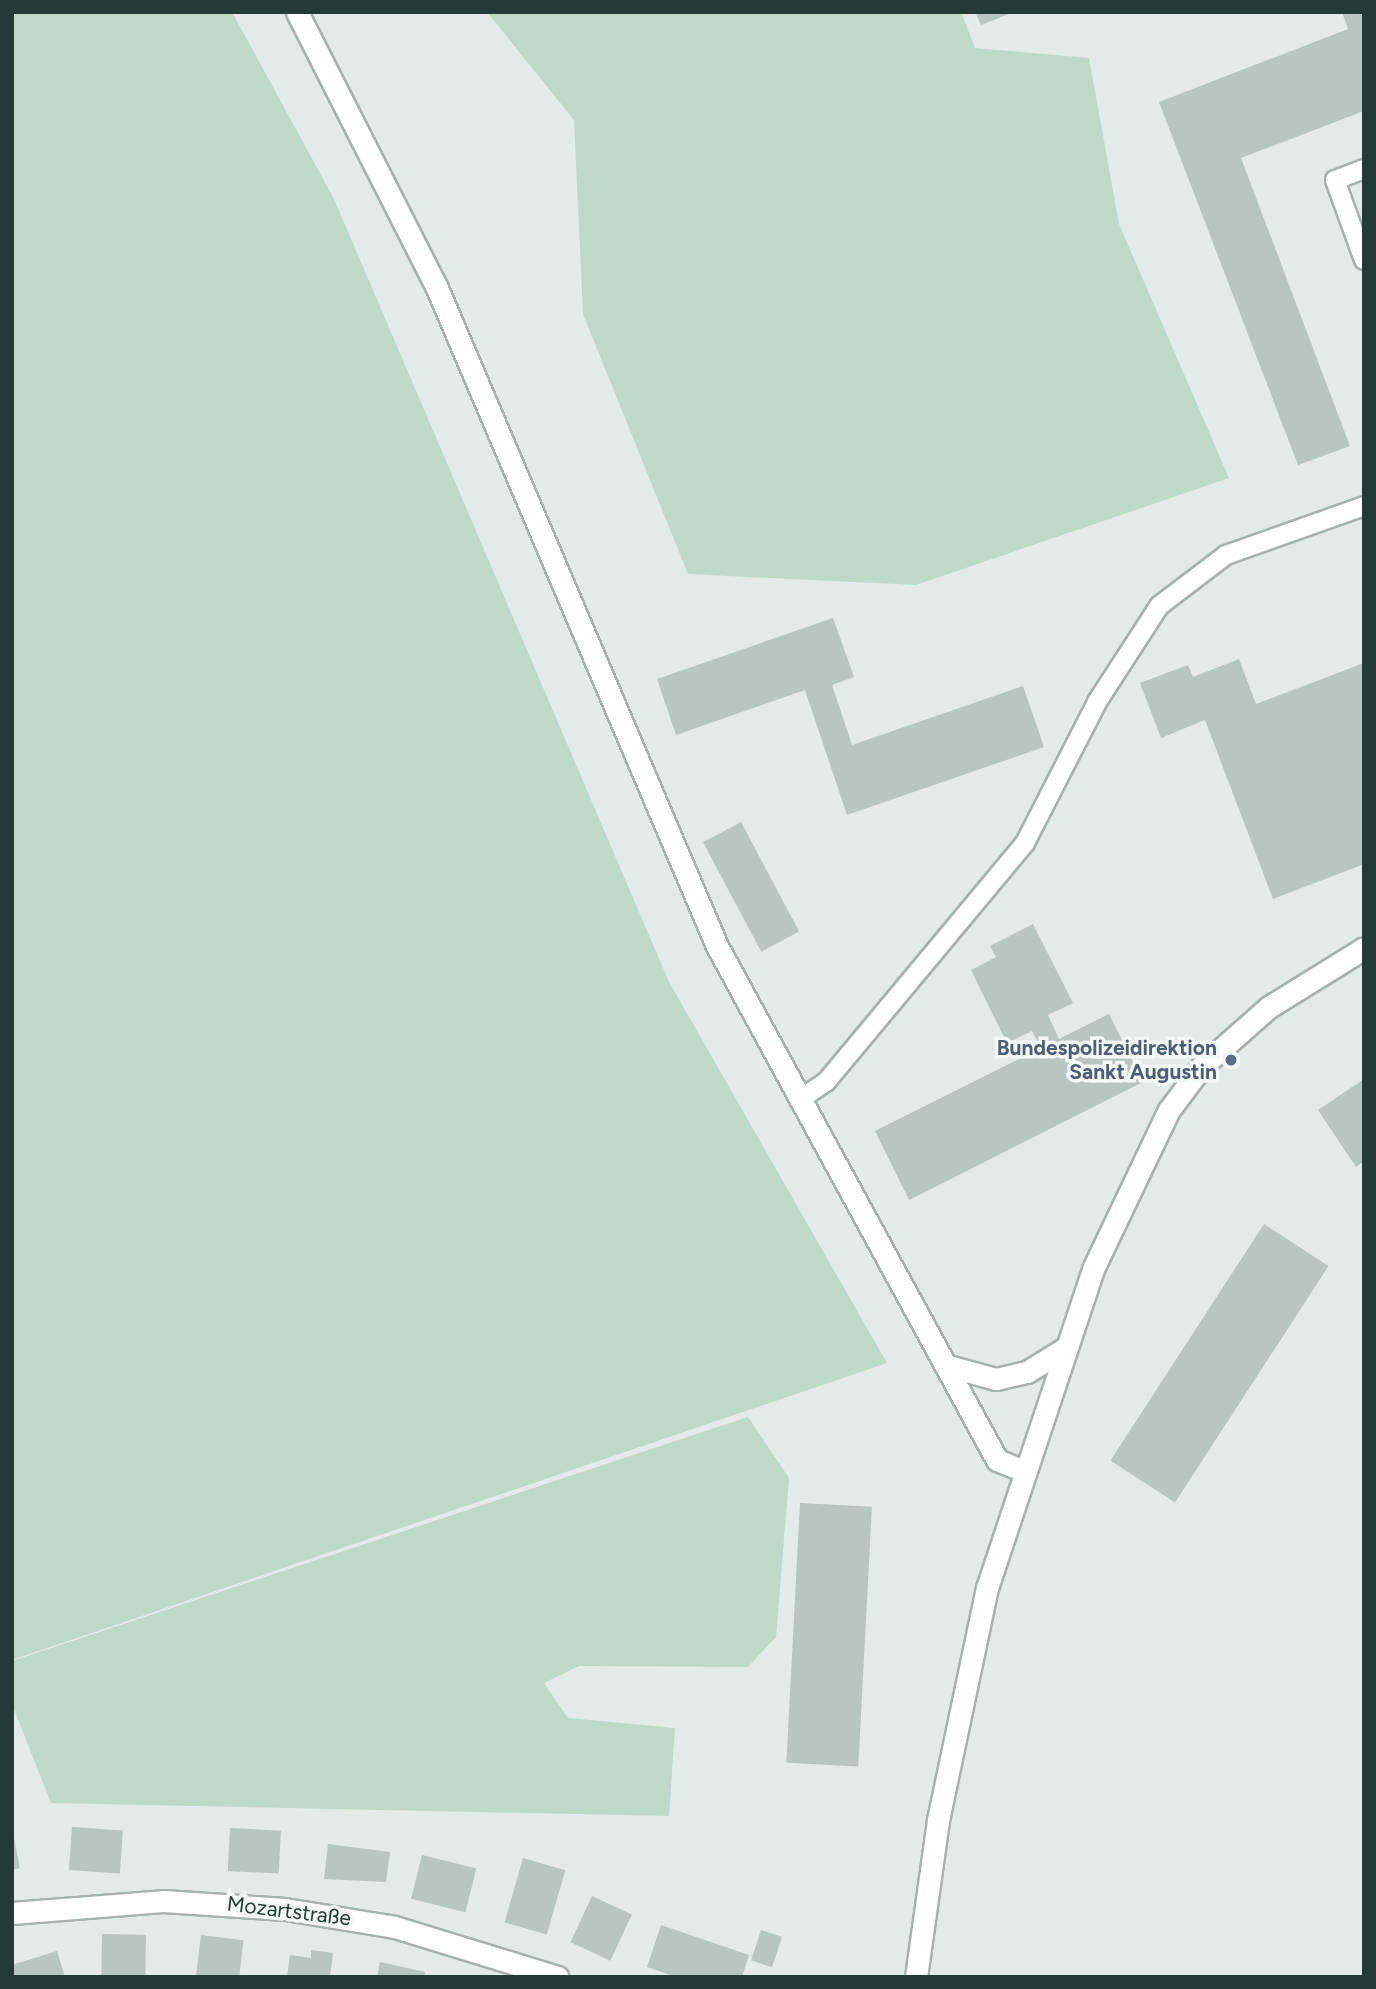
<!DOCTYPE html>
<html>
<head>
<meta charset="utf-8">
<style>
	body { margin:0 }
	#map { position:relative; width:1376px; height:1989px; overflow:hidden; background:#e2ebe7; font-family:Figtree,sans-serif }
	div>[style] { position:absolute }
	.green>* { inset:0; background:#bdd9c7 }
	.building>* { inset:0; background:#b8c5c1; transform-origin:0 0 }
	.roads { filter:drop-shadow(2px 0 #a5b2ae) drop-shadow(-2px 0 #a5b2ae) drop-shadow(0 2px #a5b2ae) drop-shadow(0 -2px #a5b2ae) }
	.service>* { height:18px; margin:-9px; padding:0 9px; transform-origin:9px; border-radius:9px; background:#fff }
	.minor>* { height:21px; margin:-10.5px; padding:0 10.5px; transform-origin:10.5px; border-radius:10.5px; background:#fff }
	.dots>* { width:19px; height:19px; translate:-50% -50%; box-sizing:border-box; border:4px solid #f2f8f5; border-radius:50% }
	span { translate:-50% -50%; white-space:nowrap; text-align:center; line-height:1.15; -webkit-text-stroke:7px #f2f8f5; paint-order:stroke }
	.service-label { font-size:21px; color:#4e5e75; font-weight:700 }
	.right { translate:-100% -50%; text-align:right }
	.street-label { font-size:21px; color:#243a35 }
	.frame { position:absolute; inset:0; border:14px solid #243a35; pointer-events:none }
</style>
</head>
<body>
<div id="map">
	<div class="green">
		<div style="clip-path:polygon(12px 12px,232px 12px,334px 199px,669px 982px,887px 1363px,12px 1660px)"></div>
		<div style="clip-path:polygon(487px 12px,961px 12px,975px 48px,1089px 58px,1119px 224px,1229px 478px,916px 585px,688px 574px,583px 314px,574px 120px)"></div>
		<div style="clip-path:polygon(748px 1417px,789px 1478px,776px 1637px,748px 1667px,579px 1666px,544px 1683px,568px 1718px,675px 1728px,669px 1816px,51px 1803px,12px 1704px,12px 1661px)"></div>
	</div>
	<div class="building">
		<div style="clip-path:polygon(975px 12px,1014px 12px,981px 25px)"></div>
		<div style="clip-path:polygon(1342px 12px,1364px 12px,1364px 111px,1241px 158px,1350px 446px,1298px 465px,1159px 102px,1348px 29px)"></div>
		<div style="clip-path:polygon(833px 618px,854px 677px,832px 685px,852px 745px,1023px 686px,1044px 747px,847px 815px,805px 690px,676px 735px,657px 679px)"></div>
		<div style="clip-path:polygon(1239px 659px,1256px 704px,1364px 663px,1364px 864px,1273px 899px,1205px 720px,1161px 738px,1140px 683px,1188px 665px,1193px 677px)"></div>
		<div style="left:741px;top:822px;width:124px;height:43px;rotate:62deg"></div>
		<div style="clip-path:polygon(1033px 924px,1073px 1003px,1048px 1015px,1059px 1039px,1109px 1014px,1143px 1082px,909px 1200px,875px 1131px,1041px 1048px,1032px 1031px,1007px 1043px,971px 970px,996px 957px,990px 946px)"></div>
		<div style="clip-path:polygon(1364px 1079px,1364px 1161px,1356px 1167px,1318px 1110px)"></div>
		<div style="left:1264px;top:1224px;width:77px;height:282px;rotate:33deg"></div>
		<div style="left:800px;top:1503px;width:72px;height:260px;rotate:3deg"></div>
		<div style="left:72px;top:1827px;width:51px;height:43px;rotate:4deg"></div>
		<div style="left:230px;top:1828px;width:51px;height:43px;rotate:3deg"></div>
		<div style="clip-path:polygon(12px 1829px,20px 1868px,12px 1870px)"></div>
		<div style="clip-path:polygon(328px 1844px,390px 1852px,386px 1882px,324px 1879px)"></div>
		<div style="left:422px;top:1855px;width:56px;height:45px;rotate:14deg"></div>
		<div style="left:523px;top:1858px;width:44px;height:67px;rotate:16deg"></div>
		<div style="left:592px;top:1896px;width:44px;height:51px;rotate:25deg"></div>
		<div style="clip-path:polygon(661px 1925px,749px 1955px,742px 1977px,676px 1977px,647px 1967px)"></div>
		<div style="left:761px;top:1930px;width:22px;height:32px;rotate:18deg"></div>
		<div style="left:102px;top:1934px;width:44px;height:43px;rotate:1deg"></div>
		<div style="left:201px;top:1935px;width:43px;height:42px;rotate:7deg"></div>
		<div style="clip-path:polygon(311px 1950px,333px 1953px,330px 1977px,287px 1977px,290px 1955px,311px 1958px)"></div>
		<div style="clip-path:polygon(57px 1951px,65px 1977px,13px 1977px,12px 1965px)"></div>
		<div style="clip-path:polygon(380px 1962px,425px 1972px,424px 1977px,377px 1977px)"></div>
	</div>
	<div class="roads">
		<div class="service">
			<div style="left:1364px;top:169px;width:31px;rotate:159deg"></div>
			<div style="left:1335px;top:180px;width:85px;rotate:70.1deg"></div>
			<div style="left:799px;top:1100px;width:32px;rotate:-34deg"></div>
			<div style="left:826px;top:1082px;width:311px;rotate:-50.2deg"></div>
			<div style="left:1025px;top:843px;width:158px;rotate:-62.9deg"></div>
			<div style="left:1097px;top:702px;width:114px;rotate:-57.1deg"></div>
			<div style="left:1159px;top:606px;width:84px;rotate:-37.3deg"></div>
			<div style="left:1226px;top:555px;width:146px;rotate:-19.5deg"></div>
		</div>
		<div class="minor">
			<div style="left:297px;top:12px;width:309px;rotate:63.1deg"></div>
			<div style="left:437px;top:288px;width:715px;rotate:66.95deg"></div>
			<div style="left:717px;top:946px;width:585px;rotate:61.42deg"></div>
			<div style="left:997px;top:1460px;width:27px;rotate:22deg"></div>
			<div style="left:945px;top:1365px;width:53px;rotate:15.4deg"></div>
			<div style="left:996px;top:1379px;width:32px;rotate:-13deg"></div>
			<div style="left:1027px;top:1372px;width:44px;rotate:-31.9deg"></div>
			<div style="left:12px;top:1913px;width:151px;rotate:-4.5deg"></div>
			<div style="left:163px;top:1901px;width:122px;rotate:3.8deg"></div>
			<div style="left:285px;top:1909px;width:111px;rotate:9.3deg"></div>
			<div style="left:395px;top:1927px;width:170px;rotate:17.1deg"></div>
			<div style="left:916px;top:1977px;width:159px;rotate:-82deg"></div>
			<div style="left:938px;top:1820px;width:237px;rotate:-78.1deg"></div>
			<div style="left:987px;top:1588px;width:336px;rotate:-71.6deg"></div>
			<div style="left:1093px;top:1269px;width:176px;rotate:-64.5deg"></div>
			<div style="left:1169px;top:1110px;width:55px;rotate:-53.1deg"></div>
			<div style="left:1202px;top:1066px;width:89px;rotate:-41.4deg"></div>
			<div style="left:1269px;top:1007px;width:112px;rotate:-31.8deg"></div>
		</div>
	</div>
	<div class="dots">
		<div style="left:1231px;top:1060px;background:#5c6f8a"></div>
	</div>
	<div class="service-label">
		<span class="right" style="left:1217px;top:1060px">Bundespolizeidirektion<br>Sankt Augustin</span>
	</div>
	<div class="street-label">
		<span style="left:289px;top:1911px;rotate:7deg">Mozartstraße</span>
	</div>
	<div class="frame"></div>
</div>
</body>
</html>
